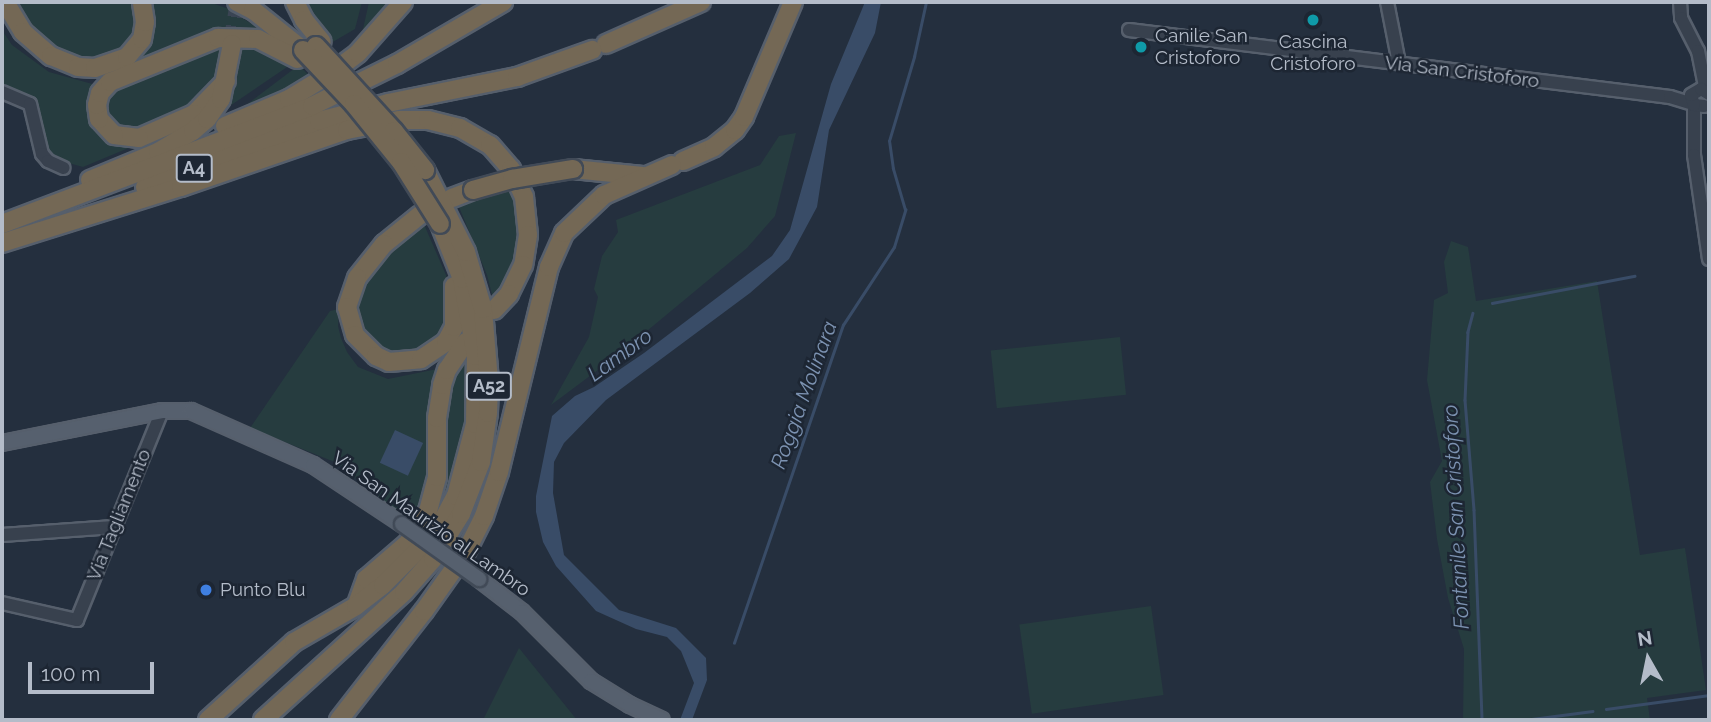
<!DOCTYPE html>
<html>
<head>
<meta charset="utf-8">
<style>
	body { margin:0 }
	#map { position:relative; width:1711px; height:722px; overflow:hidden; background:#242f3e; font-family:Raleway,sans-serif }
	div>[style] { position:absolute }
	.green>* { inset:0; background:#263c3f; transform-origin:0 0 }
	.water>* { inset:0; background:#394c67; transform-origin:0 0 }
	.stream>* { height:2.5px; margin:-1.25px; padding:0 1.25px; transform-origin:1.25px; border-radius:1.25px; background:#394c67 }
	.highway-tunnel>* { height:18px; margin-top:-9px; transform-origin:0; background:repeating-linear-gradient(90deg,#3a4453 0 18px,transparent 0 27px) }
	.roads { filter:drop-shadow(2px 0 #565f6c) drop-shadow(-2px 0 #565f6c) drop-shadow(0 2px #565f6c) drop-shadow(0 -2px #565f6c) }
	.minor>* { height:12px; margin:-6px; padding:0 6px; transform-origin:6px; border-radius:6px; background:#38414e }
	.major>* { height:14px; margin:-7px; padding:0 7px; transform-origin:7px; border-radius:7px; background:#56606e }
	.highway>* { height:18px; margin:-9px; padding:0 9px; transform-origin:9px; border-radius:9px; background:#746855 }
	.bridges { filter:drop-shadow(2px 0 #414a57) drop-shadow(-2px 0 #414a57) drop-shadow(0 2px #414a57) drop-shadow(0 -2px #414a57) }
	.major-bridge>* { height:14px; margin:-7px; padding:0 7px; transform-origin:7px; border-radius:7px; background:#56606e }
	.highway-bridge>* { height:18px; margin:-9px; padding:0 9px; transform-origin:9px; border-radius:9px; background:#746855 }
	.dots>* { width:19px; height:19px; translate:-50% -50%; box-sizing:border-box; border:4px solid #1d2633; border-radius:50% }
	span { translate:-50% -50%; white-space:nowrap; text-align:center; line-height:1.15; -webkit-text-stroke:5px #1d2633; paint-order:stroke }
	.shield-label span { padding:2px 5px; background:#1d2633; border:2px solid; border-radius:5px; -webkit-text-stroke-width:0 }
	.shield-label { font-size:18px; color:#b4bcc9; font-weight:700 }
	.poi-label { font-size:19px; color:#b4bcc9 }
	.left { translate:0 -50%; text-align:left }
	.street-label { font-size:19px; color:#b4bcc9 }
	.water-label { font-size:21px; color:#7c92b1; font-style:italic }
	.frame { position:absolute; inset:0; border:4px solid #b4bcc9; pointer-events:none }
	.north { position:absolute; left:1613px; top:624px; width:70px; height:70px; -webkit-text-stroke:5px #1d2633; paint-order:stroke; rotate:351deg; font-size:19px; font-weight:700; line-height:28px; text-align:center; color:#b4bcc9 }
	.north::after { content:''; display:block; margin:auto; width:24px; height:32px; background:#b4bcc9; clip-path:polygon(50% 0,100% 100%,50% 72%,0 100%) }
	.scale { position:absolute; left:28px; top:662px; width:126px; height:32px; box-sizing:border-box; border:4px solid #b4bcc9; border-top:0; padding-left:9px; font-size:21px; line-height:24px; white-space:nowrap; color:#b4bcc9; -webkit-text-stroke:5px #1d2633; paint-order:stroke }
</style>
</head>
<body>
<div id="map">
	<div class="green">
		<div style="clip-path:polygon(11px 2px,135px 2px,135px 34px,127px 49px,100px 61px,69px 57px,26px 27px)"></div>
		<div style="clip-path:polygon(144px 2px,209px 2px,229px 9px,271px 37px,247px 32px,103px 74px,87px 74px,48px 57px,127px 63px)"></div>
		<div style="clip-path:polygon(302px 2px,362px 2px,355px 29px,331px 43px,316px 27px)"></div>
		<div style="clip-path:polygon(369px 2px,394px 2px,360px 38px,363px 29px)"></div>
		<div style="clip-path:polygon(2px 30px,12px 45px,49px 72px,96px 85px,93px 113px,131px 147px,83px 167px,54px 159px,46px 151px,36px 103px,2px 89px)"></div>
		<div style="clip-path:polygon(238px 39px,296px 61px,218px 114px,221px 120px,233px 115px,299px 65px,313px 80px,204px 132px)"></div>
		<div style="clip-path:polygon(229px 40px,225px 67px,201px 103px,136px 133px,109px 125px,105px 105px,111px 90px)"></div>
		<div style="clip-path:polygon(796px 133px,775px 216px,747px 248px,618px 355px,551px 405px,589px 337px,598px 297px,594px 289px,602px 256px,618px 232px,616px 220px,760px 165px,779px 136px)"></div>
		<div style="clip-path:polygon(515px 184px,521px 199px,519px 263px,494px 302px,487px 275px,457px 202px)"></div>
		<div style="clip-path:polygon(423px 222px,446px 275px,450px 294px,449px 325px,428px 350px,395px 357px,366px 342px,352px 298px,366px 271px)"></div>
		<div style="clip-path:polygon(1451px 241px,1468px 247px,1476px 301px,1597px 281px,1640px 555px,1685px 548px,1706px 690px,1647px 698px,1650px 720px,1463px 720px,1464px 649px,1448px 598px,1437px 539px,1430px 482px,1442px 461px,1427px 380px,1434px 300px,1448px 293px,1444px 262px)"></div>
		<div style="clip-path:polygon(339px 309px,338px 326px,341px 338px,347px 352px,358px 367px,388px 379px,437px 369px,432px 381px,428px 410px,431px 463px,426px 494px,412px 520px,383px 501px,337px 463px,250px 428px,330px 311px)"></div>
		<div style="left:1120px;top:337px;width:58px;height:130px;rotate:84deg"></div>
		<div style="clip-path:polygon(466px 351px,467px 405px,462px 447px,449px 486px,425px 531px,450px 378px)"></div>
		<div style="left:1151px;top:606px;width:90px;height:133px;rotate:82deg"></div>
		<div style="clip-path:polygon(519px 648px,577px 720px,483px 720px)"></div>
	</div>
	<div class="water">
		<div style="clip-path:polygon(865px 2px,881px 2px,875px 33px,829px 130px,817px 207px,789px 259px,750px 293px,606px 400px,564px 443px,554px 462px,553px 493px,564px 555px,619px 610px,676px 628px,706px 658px,707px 680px,692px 720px,680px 720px,694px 683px,681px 651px,667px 637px,636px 629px,596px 611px,556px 566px,543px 542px,536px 512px,536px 496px,552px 416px,575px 396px,594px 387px,644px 353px,772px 256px,790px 230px,831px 84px)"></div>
		<div style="left:395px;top:430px;width:31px;height:36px;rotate:25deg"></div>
	</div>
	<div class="stream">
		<div style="left:1492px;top:303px;width:145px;rotate:-10.8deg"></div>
		<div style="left:1473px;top:313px;width:20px;rotate:105deg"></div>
		<div style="left:1468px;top:332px;width:68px;rotate:92.5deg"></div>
		<div style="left:1465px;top:400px;width:110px;rotate:85.3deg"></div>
		<div style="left:1474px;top:510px;width:210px;rotate:87.8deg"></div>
		<div style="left:734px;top:643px;width:336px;rotate:-71.1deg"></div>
		<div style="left:843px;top:325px;width:93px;rotate:-56.8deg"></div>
		<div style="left:894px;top:247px;width:39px;rotate:-73deg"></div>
		<div style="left:905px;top:210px;width:43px;rotate:-106.3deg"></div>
		<div style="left:893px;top:169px;width:28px;rotate:-98deg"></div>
		<div style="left:889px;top:141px;width:88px;rotate:-73.4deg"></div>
		<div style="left:914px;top:57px;width:56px;rotate:-77.7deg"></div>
		<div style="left:1606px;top:709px;width:104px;rotate:-7.7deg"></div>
		<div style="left:1524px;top:720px;width:69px;rotate:-7.5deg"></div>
	</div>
	<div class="highway-tunnel">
		<div style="left:232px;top:44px;width:43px;rotate:-80.5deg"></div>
	</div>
	<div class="roads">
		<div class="minor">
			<div style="left:1387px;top:2px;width:62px;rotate:78.9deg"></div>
			<div style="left:1680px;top:2px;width:16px;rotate:86deg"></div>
			<div style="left:1681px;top:18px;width:37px;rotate:63deg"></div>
			<div style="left:1698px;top:51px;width:41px;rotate:78.7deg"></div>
			<div style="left:1129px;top:30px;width:545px;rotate:7.06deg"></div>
			<div style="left:1670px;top:97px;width:24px;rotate:17deg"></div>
			<div style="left:2px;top:92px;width:30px;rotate:23deg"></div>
			<div style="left:30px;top:104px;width:51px;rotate:76.5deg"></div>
			<div style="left:42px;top:154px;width:9px;rotate:49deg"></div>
			<div style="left:48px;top:161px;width:17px;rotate:24deg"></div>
			<div style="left:1694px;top:105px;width:50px;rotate:90deg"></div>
			<div style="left:1694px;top:155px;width:105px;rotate:81.8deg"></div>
			<div style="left:1704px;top:106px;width:10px;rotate:-174deg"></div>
			<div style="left:1694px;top:105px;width:10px;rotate:-107deg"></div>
			<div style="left:1691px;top:95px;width:12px;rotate:-31deg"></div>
			<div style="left:1701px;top:89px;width:9px;rotate:32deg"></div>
			<div style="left:2px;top:535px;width:112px;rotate:-4.1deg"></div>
			<div style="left:2px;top:603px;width:77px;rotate:12.8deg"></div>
			<div style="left:77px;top:620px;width:226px;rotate:-67.9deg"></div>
		</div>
		<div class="major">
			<div style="left:2px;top:443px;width:163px;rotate:-11.3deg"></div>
			<div style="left:162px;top:411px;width:29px"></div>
			<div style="left:191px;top:411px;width:133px;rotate:23.9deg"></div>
			<div style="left:313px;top:465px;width:107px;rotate:33.5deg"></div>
			<div style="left:479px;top:579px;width:54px;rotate:37.5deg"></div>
			<div style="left:522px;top:612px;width:98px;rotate:45deg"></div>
			<div style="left:591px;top:681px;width:46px;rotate:31.6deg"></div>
			<div style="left:630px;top:705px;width:35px;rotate:25deg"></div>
		</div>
		<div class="highway">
			<div style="left:5px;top:2px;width:35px;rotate:59deg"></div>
			<div style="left:23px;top:32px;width:37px;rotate:41deg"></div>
			<div style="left:51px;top:56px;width:29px;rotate:22deg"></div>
			<div style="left:78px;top:67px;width:17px;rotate:3deg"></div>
			<div style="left:95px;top:68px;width:34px;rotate:-19deg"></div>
			<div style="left:127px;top:57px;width:23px;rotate:-50deg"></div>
			<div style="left:142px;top:39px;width:17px;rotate:-80deg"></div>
			<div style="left:145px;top:22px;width:20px;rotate:-99deg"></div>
			<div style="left:237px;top:2px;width:18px;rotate:27deg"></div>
			<div style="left:253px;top:10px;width:64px;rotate:38.7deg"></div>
			<div style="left:295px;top:2px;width:20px;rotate:63deg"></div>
			<div style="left:304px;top:20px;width:28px;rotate:51deg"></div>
			<div style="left:606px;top:44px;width:104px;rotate:-23.9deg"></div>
			<div style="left:226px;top:81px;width:46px;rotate:134.1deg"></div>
			<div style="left:194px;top:114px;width:60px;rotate:156.4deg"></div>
			<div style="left:139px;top:138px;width:25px;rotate:-173deg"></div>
			<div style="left:114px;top:135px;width:22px;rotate:-133deg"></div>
			<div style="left:99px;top:119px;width:14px;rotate:-98deg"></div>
			<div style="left:97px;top:105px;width:12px;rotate:-76deg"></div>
			<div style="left:100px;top:93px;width:15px;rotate:-48deg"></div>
			<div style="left:110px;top:82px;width:117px;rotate:-22.2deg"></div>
			<div style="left:218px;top:38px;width:40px;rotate:1.4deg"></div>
			<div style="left:258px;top:39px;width:44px;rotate:27.1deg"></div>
			<div style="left:225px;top:126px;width:69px;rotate:-22.9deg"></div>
			<div style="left:289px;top:99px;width:52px;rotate:-31.5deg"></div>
			<div style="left:333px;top:72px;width:31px;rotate:-37deg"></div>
			<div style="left:358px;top:53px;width:68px;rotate:-48.6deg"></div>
			<div style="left:683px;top:161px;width:34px;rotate:-24deg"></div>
			<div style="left:714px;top:147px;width:27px;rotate:-39deg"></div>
			<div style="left:735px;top:130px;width:16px;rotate:-55deg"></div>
			<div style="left:744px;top:117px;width:125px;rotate:-66.9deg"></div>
			<div style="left:573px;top:169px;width:70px;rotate:5.7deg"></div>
			<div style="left:90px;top:180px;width:74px;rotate:-22.4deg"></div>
			<div style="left:158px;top:152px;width:41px;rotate:-31deg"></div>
			<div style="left:193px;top:131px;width:18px;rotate:-41deg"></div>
			<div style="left:207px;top:119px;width:24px;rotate:-55deg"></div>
			<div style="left:221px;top:99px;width:56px;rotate:-78.7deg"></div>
			<div style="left:145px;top:187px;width:186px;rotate:-20.8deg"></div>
			<div style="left:319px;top:121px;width:71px;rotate:-14.6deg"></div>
			<div style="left:388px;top:103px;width:132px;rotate:-11.4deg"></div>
			<div style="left:517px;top:77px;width:80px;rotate:-19.8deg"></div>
			<div style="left:452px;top:198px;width:22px;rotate:-21deg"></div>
			<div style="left:420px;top:215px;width:46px;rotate:141.1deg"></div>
			<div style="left:384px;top:244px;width:43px;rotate:128.5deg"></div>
			<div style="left:357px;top:278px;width:31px;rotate:109deg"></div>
			<div style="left:347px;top:307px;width:29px;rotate:74deg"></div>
			<div style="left:355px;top:335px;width:30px;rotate:45deg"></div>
			<div style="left:376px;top:356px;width:14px;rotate:25deg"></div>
			<div style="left:389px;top:362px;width:32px;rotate:-5deg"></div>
			<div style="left:421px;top:359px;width:30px;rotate:-34deg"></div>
			<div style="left:446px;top:342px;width:17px;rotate:-62deg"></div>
			<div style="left:454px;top:327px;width:41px;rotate:-90deg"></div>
			<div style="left:2px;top:224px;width:332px;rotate:-20.8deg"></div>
			<div style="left:312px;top:106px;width:95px;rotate:-26.3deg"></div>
			<div style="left:397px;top:64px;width:123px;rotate:-30.3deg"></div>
			<div style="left:2px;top:243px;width:188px;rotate:-17.4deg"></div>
			<div style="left:181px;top:187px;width:176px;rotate:-19deg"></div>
			<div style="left:347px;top:130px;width:53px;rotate:-10.9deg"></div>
			<div style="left:399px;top:120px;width:29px"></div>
			<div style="left:428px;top:120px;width:33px;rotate:14deg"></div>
			<div style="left:460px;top:128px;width:34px;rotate:30deg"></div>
			<div style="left:490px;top:145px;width:32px;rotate:49deg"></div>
			<div style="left:511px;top:169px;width:31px;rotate:65deg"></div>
			<div style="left:524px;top:197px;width:38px;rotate:84deg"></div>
			<div style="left:528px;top:235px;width:30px;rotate:99deg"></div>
			<div style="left:523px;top:265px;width:32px;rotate:116deg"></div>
			<div style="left:509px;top:294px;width:22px;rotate:133deg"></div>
			<div style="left:357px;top:604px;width:27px;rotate:-70deg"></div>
			<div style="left:366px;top:579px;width:55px;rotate:-40.6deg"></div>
			<div style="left:408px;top:543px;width:38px;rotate:-58deg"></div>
			<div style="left:428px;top:511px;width:35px;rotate:-75deg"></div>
			<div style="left:437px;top:477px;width:59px;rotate:-90deg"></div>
			<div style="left:437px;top:418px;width:33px;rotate:-81deg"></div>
			<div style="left:442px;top:385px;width:16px;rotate:-72deg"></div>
			<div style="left:447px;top:370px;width:34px;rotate:-56deg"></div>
			<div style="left:208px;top:720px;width:116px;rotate:-42.2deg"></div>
			<div style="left:294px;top:642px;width:72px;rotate:-30.1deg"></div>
			<div style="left:356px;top:606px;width:34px;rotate:-38deg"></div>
			<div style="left:383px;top:585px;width:76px;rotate:-45deg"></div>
			<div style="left:437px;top:531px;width:40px;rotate:-62deg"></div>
			<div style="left:456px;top:496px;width:74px;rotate:-75.2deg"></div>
			<div style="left:475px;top:424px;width:68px;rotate:-89.2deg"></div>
			<div style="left:476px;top:356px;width:78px;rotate:-100.3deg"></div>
			<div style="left:462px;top:279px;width:59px;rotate:-111.8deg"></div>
			<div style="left:263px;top:720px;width:190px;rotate:-42.2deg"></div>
			<div style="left:404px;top:592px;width:44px;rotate:-48.7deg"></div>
			<div style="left:433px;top:559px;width:53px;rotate:-58.1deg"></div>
			<div style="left:461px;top:514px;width:56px;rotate:-69deg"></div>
			<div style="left:481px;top:462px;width:49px;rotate:-81.9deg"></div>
			<div style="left:488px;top:413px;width:32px;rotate:-88deg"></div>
			<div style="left:489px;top:381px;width:72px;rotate:-94.8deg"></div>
			<div style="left:483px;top:309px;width:59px;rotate:-106.6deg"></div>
			<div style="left:466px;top:252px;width:92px;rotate:-116.6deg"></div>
			<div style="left:339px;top:720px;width:138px;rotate:-52.1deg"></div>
			<div style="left:424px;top:611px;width:72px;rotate:-54.6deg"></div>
			<div style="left:466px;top:552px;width:40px;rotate:-63.4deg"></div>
			<div style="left:484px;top:516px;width:46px;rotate:-71.2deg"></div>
			<div style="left:499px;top:472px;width:211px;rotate:-76.3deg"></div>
			<div style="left:549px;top:267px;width:37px;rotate:-66deg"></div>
			<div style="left:564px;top:233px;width:55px;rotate:-43.5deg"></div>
			<div style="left:604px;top:195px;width:74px;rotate:-23.8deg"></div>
		</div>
	</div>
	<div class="bridges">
		<div class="major-bridge">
			<div style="left:402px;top:524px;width:95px;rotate:35.5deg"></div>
		</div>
		<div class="highway-bridge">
			<div style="left:316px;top:46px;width:115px;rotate:47.5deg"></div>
			<div style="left:394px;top:131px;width:50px;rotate:51.5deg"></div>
			<div style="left:303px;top:50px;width:74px;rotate:46.6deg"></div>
			<div style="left:354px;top:104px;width:75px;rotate:51deg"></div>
			<div style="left:401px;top:162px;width:73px;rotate:57.8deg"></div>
			<div style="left:473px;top:190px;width:41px;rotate:-15.8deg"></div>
			<div style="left:512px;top:179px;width:62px;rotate:-9.3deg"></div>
		</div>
	</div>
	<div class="dots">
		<div style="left:1313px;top:20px;background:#0f9aa8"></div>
		<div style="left:1141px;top:47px;background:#0f9aa8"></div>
		<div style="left:206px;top:590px;background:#3f7fe0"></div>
	</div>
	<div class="shield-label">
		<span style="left:194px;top:168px">A4</span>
		<span style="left:489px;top:386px">A52</span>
	</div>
	<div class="poi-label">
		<span class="left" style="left:1155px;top:47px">Canile San<br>Cristoforo</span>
		<span style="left:1313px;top:53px">Cascina<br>Cristoforo</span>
		<span class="left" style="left:220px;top:590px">Punto Blu</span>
	</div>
	<div class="street-label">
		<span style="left:1462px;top:72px;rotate:7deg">Via San Cristoforo</span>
		<span style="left:119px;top:515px;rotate:-68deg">Via Tagliamento</span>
		<span style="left:431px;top:524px;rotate:35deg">Via San Maurizio al Lambro</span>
	</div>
	<div class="water-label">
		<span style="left:620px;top:355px;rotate:-36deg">Lambro</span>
		<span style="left:804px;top:395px;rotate:-70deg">Roggia Molinara</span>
		<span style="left:1456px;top:517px;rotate:-93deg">Fontanile San Cristoforo</span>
	</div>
	<div class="frame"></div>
	<div class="north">N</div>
	<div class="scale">100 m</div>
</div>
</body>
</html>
